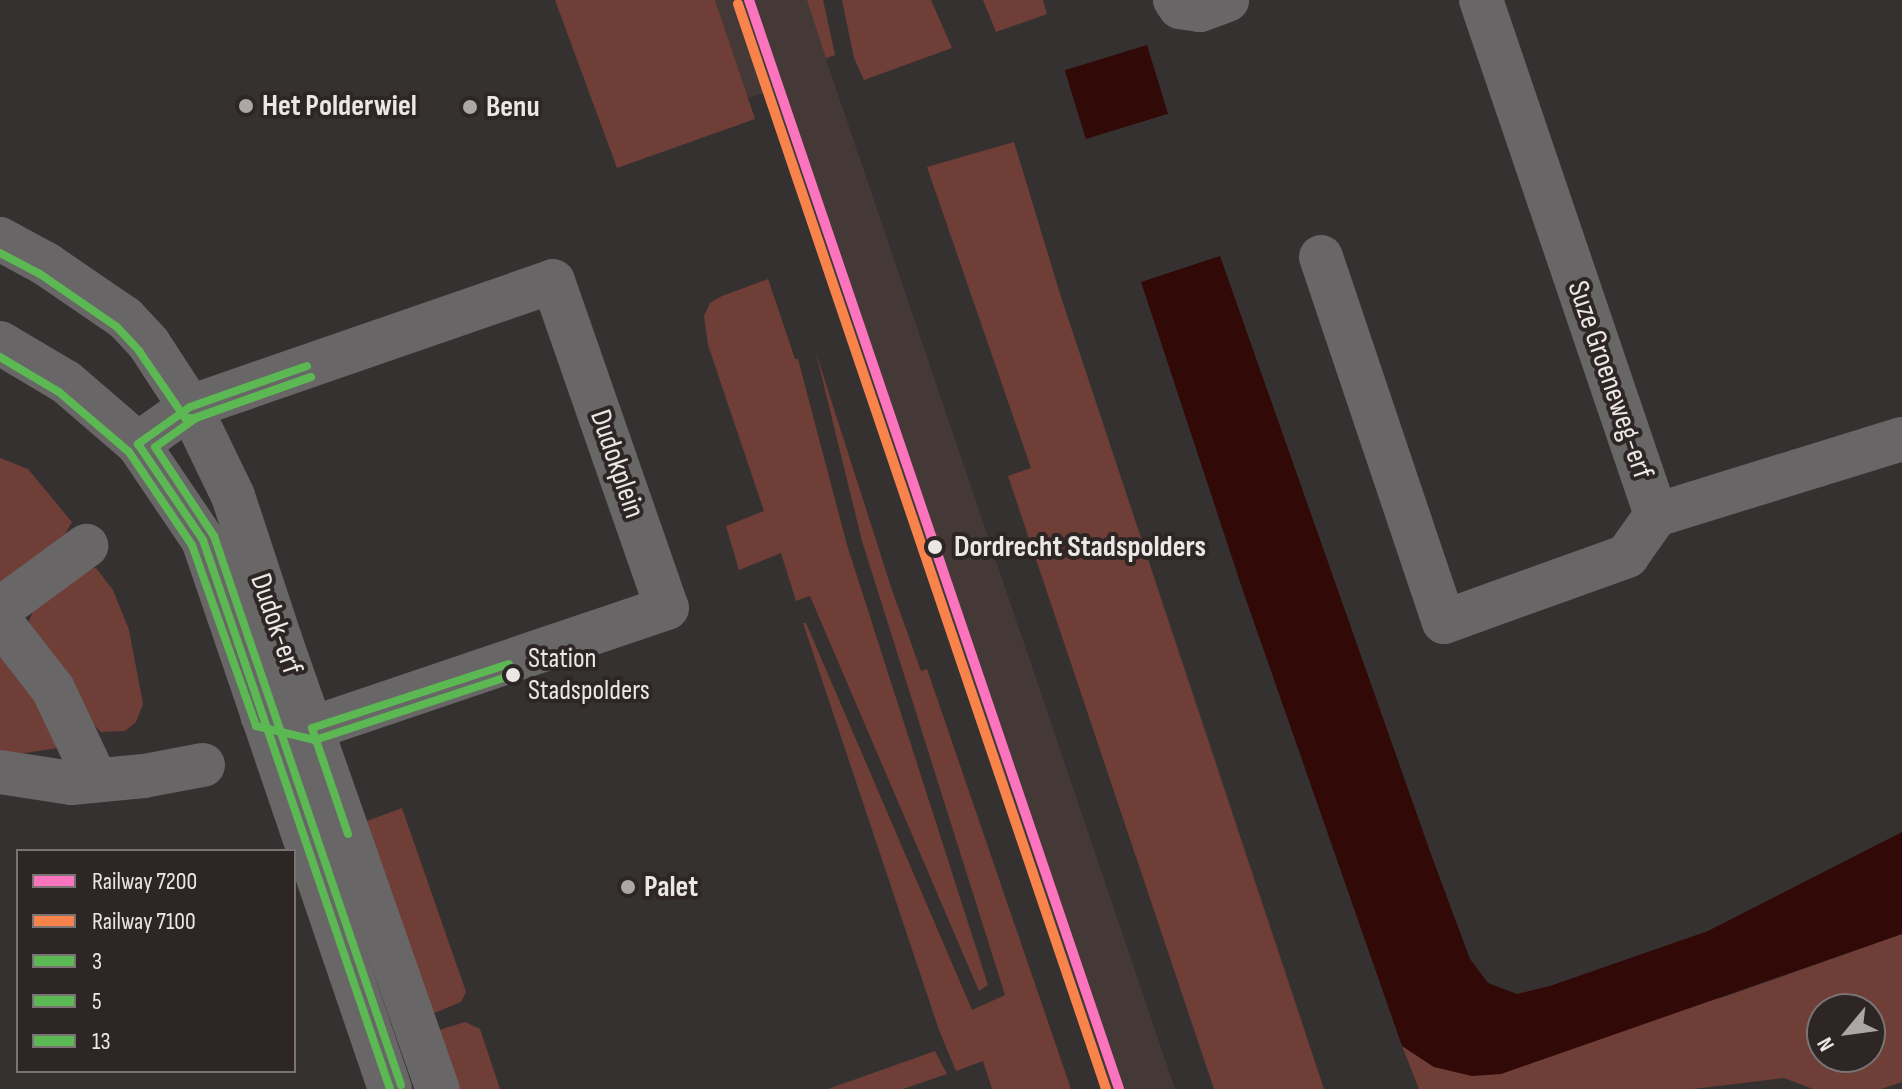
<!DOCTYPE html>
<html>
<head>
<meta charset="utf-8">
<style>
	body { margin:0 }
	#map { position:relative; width:1902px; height:1089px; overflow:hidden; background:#363131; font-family:"Sofia Sans Condensed",sans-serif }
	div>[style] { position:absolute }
	.built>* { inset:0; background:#453937 }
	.green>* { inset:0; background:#6f3e37 }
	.water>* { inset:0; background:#310907; transform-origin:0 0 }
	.minor>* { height:44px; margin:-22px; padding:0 22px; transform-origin:22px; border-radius:22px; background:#686666 }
	.bus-1>* { height:8px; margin:-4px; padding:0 4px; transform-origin:4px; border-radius:4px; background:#5bb852 }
	.bus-2>* { height:8px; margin:-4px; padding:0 4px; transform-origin:4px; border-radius:4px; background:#5bb852 }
	.bus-3>* { height:8px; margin:-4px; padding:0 4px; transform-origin:4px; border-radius:4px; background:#5bb852 }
	.rail-1>* { height:10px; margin:-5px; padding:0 5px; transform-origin:5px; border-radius:5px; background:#fc73be }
	.rail-2>* { height:10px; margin:-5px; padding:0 5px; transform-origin:5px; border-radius:5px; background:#f8844c }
	.dots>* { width:22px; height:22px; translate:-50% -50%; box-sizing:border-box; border:4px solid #2d2625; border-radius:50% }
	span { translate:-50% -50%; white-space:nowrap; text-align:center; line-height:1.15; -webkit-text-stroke:8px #2d2625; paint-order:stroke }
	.bus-label { font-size:28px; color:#ece7e7 }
	.left { translate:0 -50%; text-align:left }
	.poi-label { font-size:30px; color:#ece7e7; font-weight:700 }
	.street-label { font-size:30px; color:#ece7e7 }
	.stop-label { font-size:30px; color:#ece7e7; font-weight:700 }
	.legend { position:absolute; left:16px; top:849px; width:280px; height:224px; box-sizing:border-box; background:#2d2625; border:2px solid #797373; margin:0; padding:10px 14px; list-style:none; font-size:24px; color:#ece7e7 }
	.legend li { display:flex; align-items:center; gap:16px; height:40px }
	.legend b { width:40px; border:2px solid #797373 }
	.north { position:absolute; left:1806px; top:993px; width:80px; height:80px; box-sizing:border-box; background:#2d2625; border:2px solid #797373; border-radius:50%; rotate:241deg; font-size:22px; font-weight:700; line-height:32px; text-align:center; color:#ece7e7 }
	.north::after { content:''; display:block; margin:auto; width:28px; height:36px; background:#aca7a7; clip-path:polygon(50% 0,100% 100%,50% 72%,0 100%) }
</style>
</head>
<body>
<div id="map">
	<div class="built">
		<div style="clip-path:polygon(715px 0,823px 0,835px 55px,826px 59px,1175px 1089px,1106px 1089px,767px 92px,747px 98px)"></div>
	</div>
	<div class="green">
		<div style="clip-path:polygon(555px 0,715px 0,755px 119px,617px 168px)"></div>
		<div style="clip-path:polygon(807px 0,823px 0,835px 55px,826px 58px)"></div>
		<div style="clip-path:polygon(842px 0,931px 0,952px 48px,864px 80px,854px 58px)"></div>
		<div style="clip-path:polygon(983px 0,1043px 0,1047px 14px,996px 32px)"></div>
		<div style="clip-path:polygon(1014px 142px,1061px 297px,1324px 1089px,1214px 1089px,1008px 476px,1031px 468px,927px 167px)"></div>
		<div style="clip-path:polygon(768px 279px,795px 359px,798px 359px,847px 545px,988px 985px,979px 991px,810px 596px,796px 601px,781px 553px,739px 570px,726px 526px,764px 511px,708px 345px,704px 316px,710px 303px,722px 296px)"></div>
		<div style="clip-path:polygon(816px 353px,891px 587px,921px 671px,927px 669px,1071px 1089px,992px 1089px,983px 1061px,956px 1071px,939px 1030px,803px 623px,806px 623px,972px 1010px,1005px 995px,862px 541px)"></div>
		<div style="clip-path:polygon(0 458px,28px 469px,72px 522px,60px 543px,0 586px)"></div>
		<div style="clip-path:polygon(96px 568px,113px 590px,129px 630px,143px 704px,136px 722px,125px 731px,101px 732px,78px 708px,30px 633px,29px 621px,44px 585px,63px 569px)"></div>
		<div style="clip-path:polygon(0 653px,24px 670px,58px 748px,19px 754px,0 752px)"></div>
		<div style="clip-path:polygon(402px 808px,466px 992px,461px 1002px,432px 1014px,364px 822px)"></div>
		<div style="clip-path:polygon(evenodd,1902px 934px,1902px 1082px,1881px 1089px,1813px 1089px,1784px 1078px,1693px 1089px,1419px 1089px,1402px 1046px,1434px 1067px,1724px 997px,1902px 934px,1822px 1009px,1870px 1009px,1870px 1057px,1822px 1057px,1822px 1009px)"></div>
		<div style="clip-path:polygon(465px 1022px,480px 1029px,500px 1089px,457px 1089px,436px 1031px)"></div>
		<div style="clip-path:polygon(935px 1051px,947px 1074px,903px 1089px,828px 1089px)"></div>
	</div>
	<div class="water">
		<div style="left:1147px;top:45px;width:72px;height:86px;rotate:73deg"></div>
		<div style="clip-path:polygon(1220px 256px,1432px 857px,1470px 959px,1488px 983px,1517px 994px,1550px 986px,1708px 931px,1902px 832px,1902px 934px,1501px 1074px,1472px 1076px,1434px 1067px,1402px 1046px,1243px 591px,1141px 282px)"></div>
	</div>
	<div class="minor">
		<div style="left:1175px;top:0;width:9px;rotate:54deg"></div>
		<div style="left:1180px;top:7px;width:20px;rotate:9deg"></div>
		<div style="left:1200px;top:10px;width:29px;rotate:-20deg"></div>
		<div style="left:1481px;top:0;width:544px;rotate:71.23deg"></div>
		<div style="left:1656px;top:515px;width:257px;rotate:-17.2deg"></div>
		<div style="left:0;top:239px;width:52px;rotate:28.5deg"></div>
		<div style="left:46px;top:264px;width:96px;rotate:34.4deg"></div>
		<div style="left:125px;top:318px;width:35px;rotate:47deg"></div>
		<div style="left:149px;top:344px;width:75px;rotate:56.9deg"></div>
		<div style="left:190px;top:407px;width:99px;rotate:64.2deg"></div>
		<div style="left:233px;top:496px;width:151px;rotate:71.8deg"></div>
		<div style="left:280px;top:639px;width:477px;rotate:70.7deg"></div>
		<div style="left:1321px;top:257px;width:385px;rotate:71.4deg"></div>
		<div style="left:1444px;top:622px;width:195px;rotate:-19.8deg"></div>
		<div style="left:1627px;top:556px;width:50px;rotate:-54.7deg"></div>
		<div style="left:0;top:343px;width:77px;rotate:30.6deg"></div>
		<div style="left:66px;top:382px;width:95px;rotate:40.7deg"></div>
		<div style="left:138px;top:444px;width:116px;rotate:55.9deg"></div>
		<div style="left:203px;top:540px;width:580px;rotate:71.19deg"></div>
		<div style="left:138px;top:444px;width:64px;rotate:-35.4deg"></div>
		<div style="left:190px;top:407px;width:384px;rotate:-19.1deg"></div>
		<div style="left:553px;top:281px;width:346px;rotate:70.8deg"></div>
		<div style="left:667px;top:608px;width:375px;rotate:161.3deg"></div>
		<div style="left:312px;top:728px;width:51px;rotate:-166.5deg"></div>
		<div style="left:0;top:609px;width:107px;rotate:-36.2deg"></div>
		<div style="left:0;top:621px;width:86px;rotate:52.1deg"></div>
		<div style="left:53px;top:689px;width:101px;rotate:64.7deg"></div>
		<div style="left:0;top:772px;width:72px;rotate:8.8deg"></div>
		<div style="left:71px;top:783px;width:73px;rotate:-5.5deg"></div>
		<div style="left:144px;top:776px;width:60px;rotate:-10.6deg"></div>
	</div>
	<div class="bus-1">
		<div style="left:307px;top:366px;width:124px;rotate:160.7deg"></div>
		<div style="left:190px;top:407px;width:64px;rotate:144.6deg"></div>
		<div style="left:138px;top:444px;width:116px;rotate:55.9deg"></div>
		<div style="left:203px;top:540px;width:580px;rotate:71.19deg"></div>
		<div style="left:348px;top:834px;width:112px;rotate:-108.8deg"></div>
		<div style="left:312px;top:728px;width:207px;rotate:-18deg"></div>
	</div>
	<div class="bus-2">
		<div style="left:0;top:253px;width:45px;rotate:27.7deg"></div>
		<div style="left:40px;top:274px;width:93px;rotate:34.5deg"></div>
		<div style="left:117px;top:327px;width:33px;rotate:47deg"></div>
		<div style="left:139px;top:351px;width:81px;rotate:55.5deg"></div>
		<div style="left:185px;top:418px;width:9px"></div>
		<div style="left:194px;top:418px;width:124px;rotate:-19.3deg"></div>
		<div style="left:0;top:357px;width:69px;rotate:30.7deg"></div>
		<div style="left:59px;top:392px;width:92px;rotate:40.6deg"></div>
		<div style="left:129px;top:452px;width:112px;rotate:55.9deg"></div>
		<div style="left:192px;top:545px;width:192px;rotate:70.5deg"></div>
		<div style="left:256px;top:726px;width:61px;rotate:13.3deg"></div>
		<div style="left:315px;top:740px;width:208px;rotate:-18.2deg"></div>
	</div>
	<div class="bus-3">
		<div style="left:311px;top:377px;width:122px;rotate:160.4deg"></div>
		<div style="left:196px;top:418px;width:50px;rotate:144.7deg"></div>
		<div style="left:155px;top:447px;width:107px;rotate:56.5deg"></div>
		<div style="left:214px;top:536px;width:580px;rotate:71.19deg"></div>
	</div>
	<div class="rail-1">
		<div style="left:749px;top:0;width:1150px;rotate:71.23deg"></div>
	</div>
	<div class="rail-2">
		<div style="left:738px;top:4px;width:1146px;rotate:71.26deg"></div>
	</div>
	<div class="dots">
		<div style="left:246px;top:106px;background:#aca7a7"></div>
		<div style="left:470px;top:107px;background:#aca7a7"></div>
		<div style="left:935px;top:547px;background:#ece7e7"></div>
		<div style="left:513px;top:675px;background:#ece7e7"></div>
		<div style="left:628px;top:887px;background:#aca7a7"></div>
	</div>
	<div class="bus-label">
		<span class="left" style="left:528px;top:675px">Station<br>Stadspolders</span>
	</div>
	<div class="poi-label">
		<span class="left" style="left:262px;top:106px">Het Polderwiel</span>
		<span class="left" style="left:486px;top:107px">Benu</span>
		<span class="left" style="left:644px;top:887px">Palet</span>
	</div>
	<div class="street-label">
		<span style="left:1610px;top:380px;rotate:71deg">Suze Groeneweg-erf</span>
		<span style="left:617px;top:464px;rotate:71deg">Dudokplein</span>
		<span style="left:276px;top:624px;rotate:71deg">Dudok-erf</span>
	</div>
	<div class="stop-label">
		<span class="left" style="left:954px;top:547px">Dordrecht Stadspolders</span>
	</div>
	<ul class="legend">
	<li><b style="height:10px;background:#fc73be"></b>Railway 7200</li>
	<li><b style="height:10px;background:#f8844c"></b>Railway 7100</li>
	<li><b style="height:10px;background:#5bb852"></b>3</li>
	<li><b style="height:10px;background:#5bb852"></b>5</li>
	<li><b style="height:10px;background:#5bb852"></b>13</li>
	</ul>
	<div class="north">N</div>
</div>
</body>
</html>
